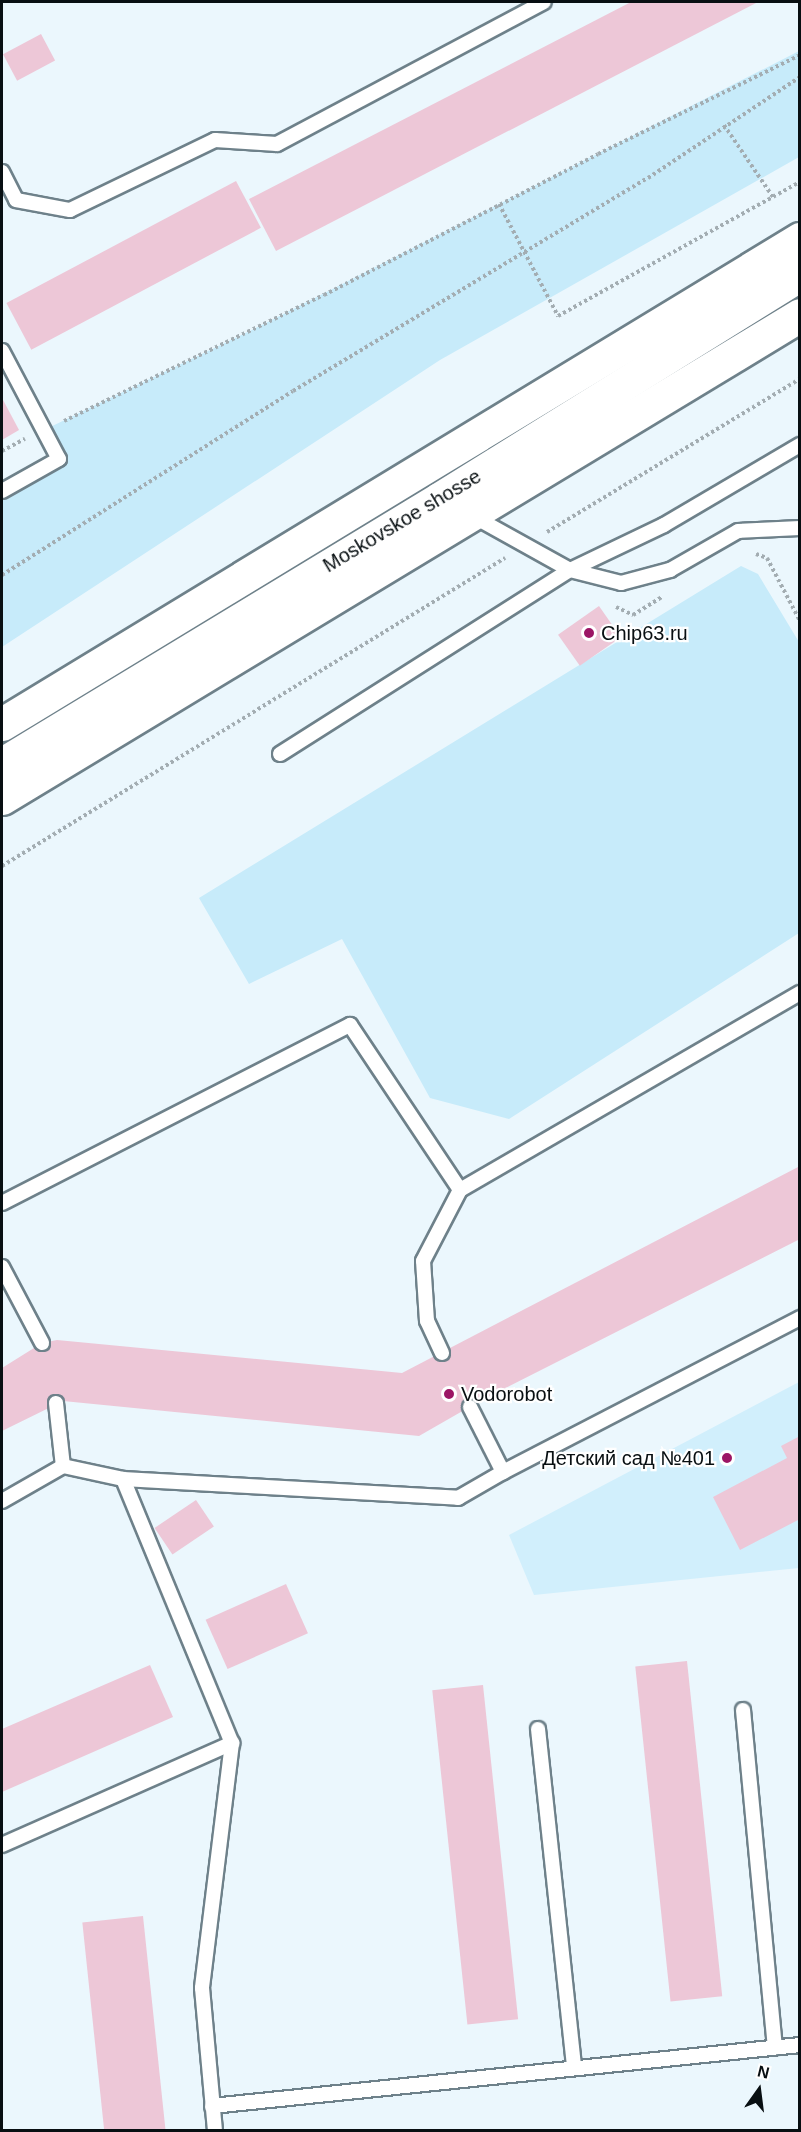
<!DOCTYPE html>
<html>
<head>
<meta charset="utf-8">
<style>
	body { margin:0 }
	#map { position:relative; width:801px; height:2132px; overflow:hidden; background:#ebf7fd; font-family:Arial,sans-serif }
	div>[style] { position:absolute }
	.built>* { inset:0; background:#d1effc }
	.green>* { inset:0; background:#c7ebfa }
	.building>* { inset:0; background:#edc7d7; transform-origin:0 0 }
	.path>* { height:4px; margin-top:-2px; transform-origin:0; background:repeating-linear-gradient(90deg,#a3adb2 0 3px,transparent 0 6px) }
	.roads { filter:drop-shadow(2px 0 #6e818a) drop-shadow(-2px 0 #6e818a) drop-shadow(0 2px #6e818a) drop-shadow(0 -2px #6e818a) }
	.lane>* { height:14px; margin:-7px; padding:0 7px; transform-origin:7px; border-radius:7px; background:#fff }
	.primary>* { height:33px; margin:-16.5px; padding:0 16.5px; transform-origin:16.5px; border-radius:16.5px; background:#fff }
	.dots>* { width:16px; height:16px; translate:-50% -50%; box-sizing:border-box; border:3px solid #fff; border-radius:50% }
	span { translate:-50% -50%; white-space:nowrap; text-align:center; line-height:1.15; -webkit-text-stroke:4.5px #fff; paint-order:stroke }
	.street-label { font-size:20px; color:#080f12 }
	.poi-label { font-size:20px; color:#080f12 }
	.left { translate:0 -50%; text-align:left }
	.right { translate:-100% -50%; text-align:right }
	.frame { position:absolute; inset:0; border:3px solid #080f12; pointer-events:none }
	.north { position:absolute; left:729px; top:2060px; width:60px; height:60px; -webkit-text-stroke:4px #fff; paint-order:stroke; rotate:14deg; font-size:16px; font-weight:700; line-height:24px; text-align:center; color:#080f12 }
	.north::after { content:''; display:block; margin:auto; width:21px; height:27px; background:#080f12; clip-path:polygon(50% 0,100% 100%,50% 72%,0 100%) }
</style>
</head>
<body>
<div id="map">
	<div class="built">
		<div style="clip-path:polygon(799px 1382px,799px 1568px,534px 1595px,509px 1535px)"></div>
	</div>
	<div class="green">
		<div style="clip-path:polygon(799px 51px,799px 157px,440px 360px,2px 647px,2px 491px,58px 459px,44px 430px,262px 325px)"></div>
		<div style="clip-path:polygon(741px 566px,758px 574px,799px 642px,799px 933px,509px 1119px,430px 1098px,342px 939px,249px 984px,199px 898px)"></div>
	</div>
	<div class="building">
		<div style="clip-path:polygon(631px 2px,758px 2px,276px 251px,249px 199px)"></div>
		<div style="left:41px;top:34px;width:30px;height:43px;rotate:62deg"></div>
		<div style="left:236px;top:181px;width:53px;height:260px;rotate:62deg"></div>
		<div style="clip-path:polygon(2px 398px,19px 430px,2px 440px)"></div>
		<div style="left:599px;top:606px;width:38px;height:50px;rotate:55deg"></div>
		<div style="clip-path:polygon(800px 1166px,800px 1239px,480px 1401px,419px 1436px,63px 1401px,2px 1431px,2px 1368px,42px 1343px,57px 1340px,402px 1373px)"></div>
		<div style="clip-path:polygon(800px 1436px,800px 1519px,740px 1550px,713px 1497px,787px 1458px,781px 1446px)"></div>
		<div style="left:196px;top:1500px;width:32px;height:50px;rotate:56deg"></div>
		<div style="left:286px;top:1584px;width:54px;height:88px;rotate:66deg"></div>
		<div style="left:687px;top:1661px;width:337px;height:52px;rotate:84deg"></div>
		<div style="clip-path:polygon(150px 1665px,173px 1717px,2px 1792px,2px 1729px)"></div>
		<div style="left:483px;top:1685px;width:336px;height:51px;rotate:84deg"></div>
		<div style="left:143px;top:1916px;width:215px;height:61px;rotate:84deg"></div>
	</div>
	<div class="path">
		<div style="left:724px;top:125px;width:87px;rotate:55.8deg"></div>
		<div style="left:499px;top:204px;width:127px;rotate:62.2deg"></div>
		<div style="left:558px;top:316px;width:277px;rotate:-29deg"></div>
		<div style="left:64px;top:421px;width:289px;rotate:-25.9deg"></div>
		<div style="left:324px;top:295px;width:308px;rotate:-27.2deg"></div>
		<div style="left:598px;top:154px;width:225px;rotate:-26.1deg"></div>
		<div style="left:2px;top:451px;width:26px;rotate:-28deg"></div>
		<div style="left:547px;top:532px;width:296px;rotate:-31.2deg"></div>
		<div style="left:756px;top:554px;width:12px;rotate:20deg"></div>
		<div style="left:767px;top:558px;width:71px;rotate:62.4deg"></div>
		<div style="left:2px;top:575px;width:344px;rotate:-32.3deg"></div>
		<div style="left:293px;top:391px;width:414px;rotate:-31deg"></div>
		<div style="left:648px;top:178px;width:182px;rotate:-33.6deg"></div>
		<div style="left:616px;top:607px;width:19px;rotate:25deg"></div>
		<div style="left:633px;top:615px;width:34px;rotate:-32deg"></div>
		<div style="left:2px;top:866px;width:590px;rotate:-31.48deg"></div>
	</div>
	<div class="roads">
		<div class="lane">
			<div style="left:2px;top:172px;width:31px;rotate:63deg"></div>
			<div style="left:16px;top:200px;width:55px;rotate:10.5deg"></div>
			<div style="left:70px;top:210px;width:161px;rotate:-25.8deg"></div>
			<div style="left:215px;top:140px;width:62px;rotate:3.7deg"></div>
			<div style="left:277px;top:144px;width:302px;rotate:-28deg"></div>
			<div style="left:2px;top:351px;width:122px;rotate:62.2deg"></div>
			<div style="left:59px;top:459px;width:65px;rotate:150.7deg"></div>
			<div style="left:471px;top:515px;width:113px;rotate:29.1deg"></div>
			<div style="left:570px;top:570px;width:104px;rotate:-25.6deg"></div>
			<div style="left:664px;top:525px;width:158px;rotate:-30.5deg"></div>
			<div style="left:280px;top:754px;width:343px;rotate:-32.4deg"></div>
			<div style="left:570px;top:570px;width:53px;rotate:14.3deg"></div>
			<div style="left:621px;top:583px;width:51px;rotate:-14.9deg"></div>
			<div style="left:670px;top:570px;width:78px;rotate:-29.8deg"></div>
			<div style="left:738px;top:531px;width:62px;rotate:-2.8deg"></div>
			<div style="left:2px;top:1203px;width:391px;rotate:-27.1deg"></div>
			<div style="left:350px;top:1025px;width:198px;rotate:56.3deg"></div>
			<div style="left:2px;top:1267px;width:86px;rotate:62.2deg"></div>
			<div style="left:442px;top:1353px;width:35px;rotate:-115deg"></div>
			<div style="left:427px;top:1321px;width:60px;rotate:-93.8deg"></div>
			<div style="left:423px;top:1261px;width:80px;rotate:-62.5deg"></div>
			<div style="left:460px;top:1190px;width:393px;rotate:-30.1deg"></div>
			<div style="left:56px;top:1403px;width:63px;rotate:83.7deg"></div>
			<div style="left:470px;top:1407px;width:73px;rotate:63.1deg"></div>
			<div style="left:123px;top:1479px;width:286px;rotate:67.6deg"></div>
			<div style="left:232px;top:1743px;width:247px;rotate:97deg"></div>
			<div style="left:202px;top:1988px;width:143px;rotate:84.8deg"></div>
			<div style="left:2px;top:1501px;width:70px;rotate:-29.8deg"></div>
			<div style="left:63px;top:1466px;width:61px;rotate:12.2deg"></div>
			<div style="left:123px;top:1479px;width:336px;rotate:3.2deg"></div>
			<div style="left:458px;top:1498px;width:52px;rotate:-30deg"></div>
			<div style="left:503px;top:1472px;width:335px;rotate:-27.4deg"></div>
			<div style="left:743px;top:1710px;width:339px;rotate:84.6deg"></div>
			<div style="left:538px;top:1729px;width:341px;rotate:83.9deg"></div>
			<div style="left:2px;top:1845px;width:252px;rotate:-23.9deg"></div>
			<div style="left:212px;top:2106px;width:591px;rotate:-5.92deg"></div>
		</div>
		<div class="primary">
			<div style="left:2px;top:724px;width:934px;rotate:-31.29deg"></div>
			<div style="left:2px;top:764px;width:511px;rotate:-31.23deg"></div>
			<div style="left:439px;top:499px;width:425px;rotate:-31.9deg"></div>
			<div style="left:2px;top:798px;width:933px;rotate:-31.18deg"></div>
		</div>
	</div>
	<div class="dots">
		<div style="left:589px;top:633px;background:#9c1565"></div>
		<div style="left:449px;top:1394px;background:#9c1565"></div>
		<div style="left:727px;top:1458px;background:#9c1565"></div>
	</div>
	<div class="street-label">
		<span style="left:402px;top:521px;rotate:-31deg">Moskovskoe shosse</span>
	</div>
	<div class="poi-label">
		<span class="left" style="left:601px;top:633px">Chip63.ru</span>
		<span class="left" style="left:461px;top:1394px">Vodorobot</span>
		<span class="right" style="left:715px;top:1458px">Детский сад №401</span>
	</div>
	<div class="frame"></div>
	<div class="north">N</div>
</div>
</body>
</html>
